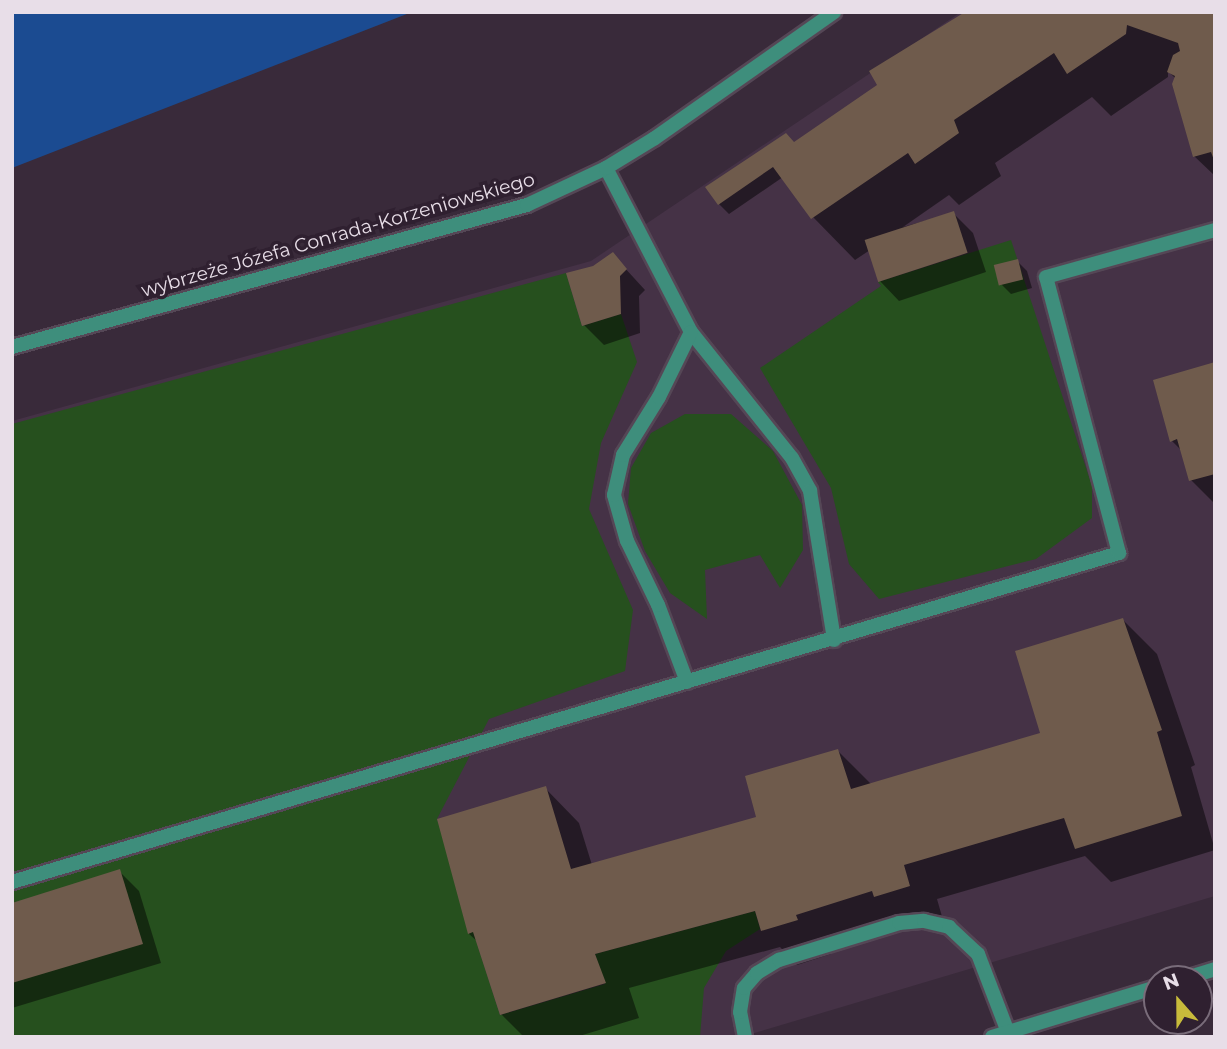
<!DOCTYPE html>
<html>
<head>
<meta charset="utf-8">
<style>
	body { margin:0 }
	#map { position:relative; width:1227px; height:1049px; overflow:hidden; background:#392a3a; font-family:Montserrat,sans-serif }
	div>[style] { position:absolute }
	.built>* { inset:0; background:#453246 }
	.green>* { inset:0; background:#26501e }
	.water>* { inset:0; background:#1b4b91 }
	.shadow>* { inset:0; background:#0007 }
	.building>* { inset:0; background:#6f5b4c; transform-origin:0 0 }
	.roads { filter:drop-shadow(2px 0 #554756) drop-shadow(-2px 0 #554756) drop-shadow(0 2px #554756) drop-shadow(0 -2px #554756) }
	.service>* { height:14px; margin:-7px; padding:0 7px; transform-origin:7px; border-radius:7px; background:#3e8e7c }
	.minor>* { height:14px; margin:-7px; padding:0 7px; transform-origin:7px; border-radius:7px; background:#3e8e7c }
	span { translate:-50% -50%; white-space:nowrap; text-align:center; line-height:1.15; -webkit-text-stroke:7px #2f2030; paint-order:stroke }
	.street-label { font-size:19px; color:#e8dee8 }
	.frame { position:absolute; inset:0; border:14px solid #e8dee8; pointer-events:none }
	.north { position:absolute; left:1143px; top:965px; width:70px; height:70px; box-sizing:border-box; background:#2f2030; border:2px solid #796c7a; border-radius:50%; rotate:339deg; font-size:19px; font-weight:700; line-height:28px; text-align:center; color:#e8dee8 }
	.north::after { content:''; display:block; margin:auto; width:24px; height:32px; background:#c8bb3b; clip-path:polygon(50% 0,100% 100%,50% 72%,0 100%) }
</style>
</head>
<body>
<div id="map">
	<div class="built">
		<div style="clip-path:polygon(961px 12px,1215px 12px,1215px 896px,741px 1037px,12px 1037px,12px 421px,591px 261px)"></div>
	</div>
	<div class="green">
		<div style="clip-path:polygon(1011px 240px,1092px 486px,1092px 518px,1036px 559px,879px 599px,849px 564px,831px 488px,760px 368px,881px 286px,878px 282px)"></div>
		<div style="clip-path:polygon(566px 273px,582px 326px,621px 314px,637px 362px,601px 443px,589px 509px,633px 610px,625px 671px,489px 719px,437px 819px,500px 1015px,605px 984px,595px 954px,755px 911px,760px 929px,726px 951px,704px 988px,700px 1037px,12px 1037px,12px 424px)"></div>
		<div style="clip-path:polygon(685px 414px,731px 414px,773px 451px,802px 505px,803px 550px,780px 588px,760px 555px,705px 570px,707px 619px,670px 593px,645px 551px,628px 504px,631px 468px,651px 433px)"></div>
	</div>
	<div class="water">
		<div style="clip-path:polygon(12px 12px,412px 12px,12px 168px)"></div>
	</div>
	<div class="shadow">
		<div style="clip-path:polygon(967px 12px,1215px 12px,1215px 176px,1194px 156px,1176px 79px,1168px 71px,1168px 77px,1111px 116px,1092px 97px,995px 163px,1001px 176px,959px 205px,949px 195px,903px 227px,953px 213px,973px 233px,986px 272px,899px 301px,880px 281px,870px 250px,855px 260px,813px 217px,783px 177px,729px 214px,719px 204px,794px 143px,879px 85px)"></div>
		<div style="clip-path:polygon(612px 254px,645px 290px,639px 296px,640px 333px,604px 345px,584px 325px,594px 267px)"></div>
		<div style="clip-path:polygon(1017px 261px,1027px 271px,1032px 288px,1011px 294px,1001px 284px)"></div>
		<div style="clip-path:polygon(1215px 364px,1215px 504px,1191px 480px,1183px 452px,1172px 441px,1155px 381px)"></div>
		<div style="clip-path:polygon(1123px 620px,1157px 654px,1195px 765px,1191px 767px,1215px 850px,1111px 882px,1085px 856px,937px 899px,943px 920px,910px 930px,905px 925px,829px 949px,831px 954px,797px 965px,780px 947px,629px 988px,639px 1018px,576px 1037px,524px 1037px,501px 1014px,478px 942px,469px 934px,439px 820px,545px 788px,579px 823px,592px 865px,758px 818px,838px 751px,872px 785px,1042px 734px)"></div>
		<div style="clip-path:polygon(119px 871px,139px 891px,161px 963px,12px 1008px,12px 905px)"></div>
	</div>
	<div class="building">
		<div style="clip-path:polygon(965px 12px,1215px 12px,1215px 163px,1211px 152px,1193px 157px,1172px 84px,1175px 76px,1167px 72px,1173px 55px,1180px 51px,1178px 43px,1127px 25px,1126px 34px,1067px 74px,1054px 53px,954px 120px,959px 133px,915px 164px,908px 153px,811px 219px,773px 167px,718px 205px,705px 187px,786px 133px,794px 142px,877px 85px,869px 71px)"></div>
		<div style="left:954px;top:211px;width:44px;height:94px;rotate:72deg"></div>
		<div style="clip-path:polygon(613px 252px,627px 269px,620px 276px,621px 314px,582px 326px,566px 273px,593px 266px)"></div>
		<div style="left:1018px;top:259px;width:21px;height:25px;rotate:76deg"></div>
		<div style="clip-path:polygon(1215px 362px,1215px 474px,1189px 481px,1177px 439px,1170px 442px,1153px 380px)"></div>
		<div style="clip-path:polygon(1123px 618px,1162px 730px,1157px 732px,1182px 816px,1075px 849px,1064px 818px,904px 865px,910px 886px,874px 897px,872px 891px,796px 915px,798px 920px,761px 931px,755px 911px,595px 954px,606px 983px,500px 1015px,473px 932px,468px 934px,437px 819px,546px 786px,571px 869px,756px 817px,745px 776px,838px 749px,851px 789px,1040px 733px,1015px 651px)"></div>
		<div style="clip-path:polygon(120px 869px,143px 944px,12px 983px,12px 903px)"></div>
	</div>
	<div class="roads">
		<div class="service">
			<div style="left:606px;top:168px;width:185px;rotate:62.6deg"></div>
			<div style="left:691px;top:332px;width:161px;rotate:51.3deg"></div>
			<div style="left:792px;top:458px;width:38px;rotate:61deg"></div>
			<div style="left:810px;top:491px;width:151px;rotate:80.8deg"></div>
			<div style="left:687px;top:682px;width:82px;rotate:-110.6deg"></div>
			<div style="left:658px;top:605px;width:71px;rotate:-115.8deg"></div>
			<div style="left:627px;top:541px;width:48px;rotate:-105.8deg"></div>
			<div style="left:614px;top:495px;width:41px;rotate:-77.3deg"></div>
			<div style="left:623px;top:455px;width:68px;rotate:-58.2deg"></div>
			<div style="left:659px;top:397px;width:72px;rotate:-63.8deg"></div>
			<div style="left:12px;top:882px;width:1155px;rotate:-16.55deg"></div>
			<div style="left:1119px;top:553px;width:285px;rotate:-104.8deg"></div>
			<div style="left:1046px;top:277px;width:175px;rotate:-15.5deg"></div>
			<div style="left:745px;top:1037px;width:25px;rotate:-101deg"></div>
			<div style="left:740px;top:1012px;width:24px;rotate:-81deg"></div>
			<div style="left:744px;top:988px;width:20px;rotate:-49deg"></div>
			<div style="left:757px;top:973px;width:26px;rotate:-31deg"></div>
			<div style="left:779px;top:960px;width:126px;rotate:-17.1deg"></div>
			<div style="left:899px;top:923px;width:25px;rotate:-5deg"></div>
			<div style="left:924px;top:921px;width:26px;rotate:13deg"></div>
			<div style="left:949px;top:927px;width:40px;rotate:43deg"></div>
			<div style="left:978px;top:954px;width:84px;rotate:69deg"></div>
		</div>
		<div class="minor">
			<div style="left:12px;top:347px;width:534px;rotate:-15.42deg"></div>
			<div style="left:527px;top:205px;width:87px;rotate:-25.1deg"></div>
			<div style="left:606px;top:168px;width:57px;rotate:-31.5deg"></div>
			<div style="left:655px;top:138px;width:219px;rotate:-35.1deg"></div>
			<div style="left:1183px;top:979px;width:34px;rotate:-17deg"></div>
			<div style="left:992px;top:1037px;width:172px;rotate:-16.9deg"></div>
		</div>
	</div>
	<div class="street-label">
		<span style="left:338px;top:235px;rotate:-16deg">wybrzeże Józefa Conrada-Korzeniowskiego</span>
	</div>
	<div class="frame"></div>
	<div class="north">N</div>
</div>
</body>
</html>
